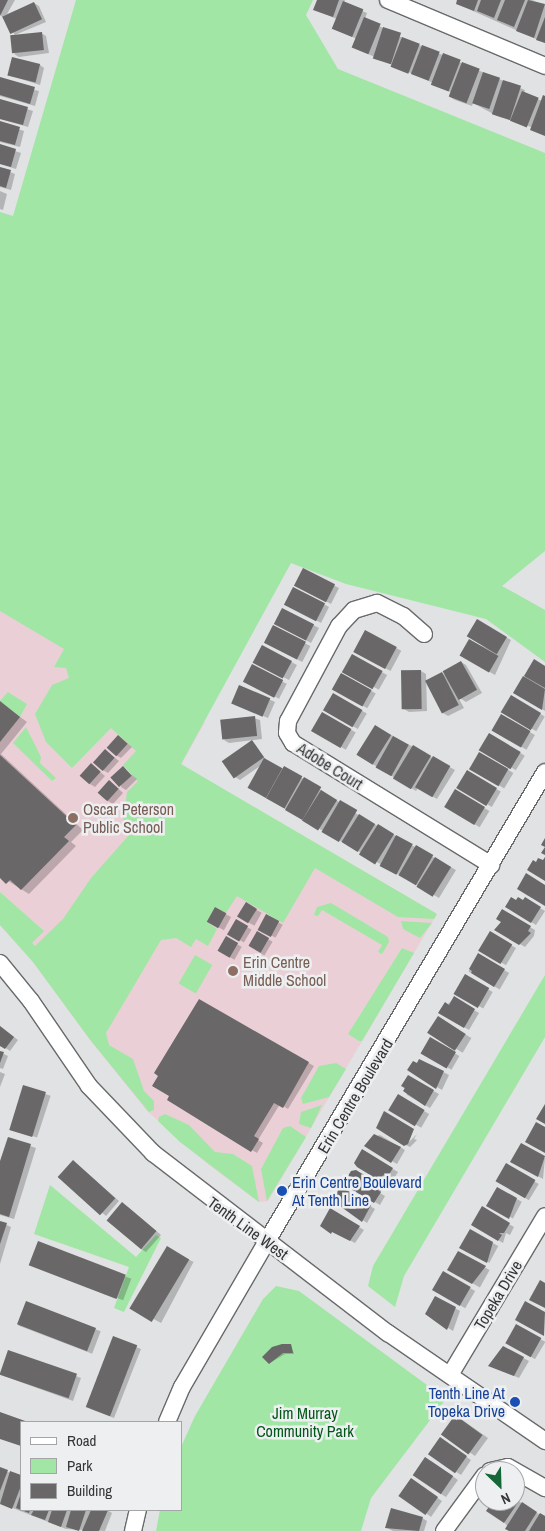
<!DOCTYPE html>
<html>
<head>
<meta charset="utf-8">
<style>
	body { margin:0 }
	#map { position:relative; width:545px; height:1531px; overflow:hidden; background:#e0e2e3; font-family:"Archivo Narrow",sans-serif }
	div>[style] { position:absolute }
	.education>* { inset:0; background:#ead0d6 }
	.green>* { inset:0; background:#a1e6a5; transform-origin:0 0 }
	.shadow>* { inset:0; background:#0003; transform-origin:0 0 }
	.building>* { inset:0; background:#696768; transform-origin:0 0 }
	.roads { filter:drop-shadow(1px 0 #686a6b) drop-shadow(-1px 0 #686a6b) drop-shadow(0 1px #686a6b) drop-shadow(0 -1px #686a6b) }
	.minor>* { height:16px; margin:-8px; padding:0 8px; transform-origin:8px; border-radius:8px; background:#fff }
	.dots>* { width:14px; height:14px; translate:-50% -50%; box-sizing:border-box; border:2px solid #edeff1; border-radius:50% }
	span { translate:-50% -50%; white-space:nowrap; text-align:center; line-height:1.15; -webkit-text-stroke:5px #edeff1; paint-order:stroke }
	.street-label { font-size:16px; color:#343535 }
	.education-label { font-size:16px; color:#785e54 }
	.left { translate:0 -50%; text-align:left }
	.transit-label { font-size:16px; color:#164399 }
	.right { translate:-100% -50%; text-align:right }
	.park-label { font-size:16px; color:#005717 }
	.legend { position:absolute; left:20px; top:1421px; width:162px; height:90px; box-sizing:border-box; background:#edeff1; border:1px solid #a3a5a6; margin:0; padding:6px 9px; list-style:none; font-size:15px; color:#343535 }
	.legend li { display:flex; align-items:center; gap:10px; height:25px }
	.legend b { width:25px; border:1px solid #a3a5a6 }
	.north { position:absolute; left:475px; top:1461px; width:50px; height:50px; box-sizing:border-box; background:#edeff1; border:1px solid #a3a5a6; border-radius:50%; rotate:156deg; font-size:14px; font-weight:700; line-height:20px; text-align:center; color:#343535 }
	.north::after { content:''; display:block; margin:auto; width:18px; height:22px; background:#166738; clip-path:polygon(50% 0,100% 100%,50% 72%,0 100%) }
</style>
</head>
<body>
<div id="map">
	<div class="education">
		<div style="clip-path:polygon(0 602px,205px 722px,181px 765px,437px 914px,268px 1201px,259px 1202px,209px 1165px,147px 1111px,91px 1041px,33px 962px,0 925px)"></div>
	</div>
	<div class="green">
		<div style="clip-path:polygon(76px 0,313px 0,306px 15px,338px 69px,545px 153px,545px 551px,502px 586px,545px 610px,545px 662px,486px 619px,346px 584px,291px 563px,181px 764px,437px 914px,434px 919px,398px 917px,315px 868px,283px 923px,237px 896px,226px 913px,215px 907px,207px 922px,217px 929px,208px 946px,196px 939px,191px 947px,176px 938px,161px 940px,106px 1033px,109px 1045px,133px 1059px,144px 1091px,154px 1101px,154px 1110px,149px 1112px,91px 1041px,33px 962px,0 925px,0 892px,44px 931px,32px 943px,35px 946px,63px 919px,91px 878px,129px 835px,122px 829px,127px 792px,138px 781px,123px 765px,136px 751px,111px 728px,72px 768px,46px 742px,35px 714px,52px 685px,69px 678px,66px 668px,54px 667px,64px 649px,0 611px,0 212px,13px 216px)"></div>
		<div style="clip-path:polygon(8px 692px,27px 704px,20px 717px,0 701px)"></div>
		<div style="clip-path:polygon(26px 727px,41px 757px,40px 763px,56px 778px,52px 781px,13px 743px)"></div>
		<div style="clip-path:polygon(331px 903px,388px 937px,389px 942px,382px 954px,378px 952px,382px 945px,322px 910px,318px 916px,314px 915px,317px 907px)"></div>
		<div style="clip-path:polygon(401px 921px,432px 923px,420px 938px,403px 929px)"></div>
		<div style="clip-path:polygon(402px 948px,414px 953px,362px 1041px,359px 1041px,348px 1034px)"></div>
		<div style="left:195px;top:955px;width:20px;height:33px;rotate:30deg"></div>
		<div style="clip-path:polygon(545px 975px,545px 1037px,404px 1276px,395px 1307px,368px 1286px,373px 1266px)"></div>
		<div style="clip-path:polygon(336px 1063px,346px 1069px,329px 1097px,303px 1104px,301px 1098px,319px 1066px)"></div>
		<div style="clip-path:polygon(322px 1105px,311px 1128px,299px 1124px,301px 1112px)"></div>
		<div style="clip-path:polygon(165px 1114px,189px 1125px,215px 1152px,233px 1154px,252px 1166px,259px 1202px,180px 1142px,158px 1121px,159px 1117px)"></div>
		<div style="clip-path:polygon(290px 1126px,306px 1137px,267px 1201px,261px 1169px,283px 1128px)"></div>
		<div style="clip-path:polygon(50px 1185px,136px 1257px,156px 1235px,161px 1238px,124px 1312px,114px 1308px,129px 1267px,34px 1234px)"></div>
		<div style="clip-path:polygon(276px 1286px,299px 1291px,446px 1399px,371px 1498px,361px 1531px,156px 1531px,160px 1510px,181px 1510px,181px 1447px,195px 1416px,263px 1299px)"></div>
	</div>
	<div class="shadow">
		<div style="clip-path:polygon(0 0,15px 0,7px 14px,34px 3px,39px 6px,46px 22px,15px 35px,0 14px)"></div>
		<div style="clip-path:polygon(318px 0,345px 0,344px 3px,367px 13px,365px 19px,405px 39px,520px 88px,525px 90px,524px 93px,542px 101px,545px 97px,545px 135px,534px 128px,497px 116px,473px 103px,472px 106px,455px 100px,450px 97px,452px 93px,433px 83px,359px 50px,357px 39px,334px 29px,337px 19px,319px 12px)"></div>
		<div style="clip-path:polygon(461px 0,532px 0,545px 5px,545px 43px,462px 6px)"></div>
		<div style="clip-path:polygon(41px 33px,46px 36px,49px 53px,19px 57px,14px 54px)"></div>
		<div style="clip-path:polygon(40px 65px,44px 68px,40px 85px,8px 75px)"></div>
		<div style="clip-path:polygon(0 82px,39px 91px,35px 106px,0 96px)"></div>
		<div style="clip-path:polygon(0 100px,33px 111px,28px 127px,0 119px)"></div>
		<div style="clip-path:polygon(0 123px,24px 131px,20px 147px,0 142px)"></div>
		<div style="clip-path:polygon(0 146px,21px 153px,16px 169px,0 164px)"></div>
		<div style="clip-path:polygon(0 168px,15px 174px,11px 190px,0 187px)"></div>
		<div style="clip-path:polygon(0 191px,7px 194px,3px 210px,0 209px)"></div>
		<div style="clip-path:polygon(304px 570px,339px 588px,331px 604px,301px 588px)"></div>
		<div style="clip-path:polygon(294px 588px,329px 607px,321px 623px,291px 607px)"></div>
		<div style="clip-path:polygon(283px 609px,319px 628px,311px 643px,280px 627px)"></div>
		<div style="clip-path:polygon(477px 620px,511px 640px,495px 675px,461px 656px,470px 641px,496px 652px)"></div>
		<div style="left:273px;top:627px;width:42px;height:18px;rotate:27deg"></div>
		<div style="left:366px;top:632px;width:40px;height:23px;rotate:28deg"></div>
		<div style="clip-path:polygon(263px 647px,297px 665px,289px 680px,260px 665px)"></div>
		<div style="left:353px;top:656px;width:39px;height:17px;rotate:29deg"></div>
		<div style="clip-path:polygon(534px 661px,545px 667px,545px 711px,515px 693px)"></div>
		<div style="clip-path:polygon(461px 662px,466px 665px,482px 693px,466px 702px,458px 697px,464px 708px,448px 716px,443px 713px,442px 673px,448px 677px)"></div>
		<div style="left:252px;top:666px;width:39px;height:17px;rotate:27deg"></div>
		<div style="clip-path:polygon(421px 671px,426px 674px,427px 711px,409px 712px,404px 709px,403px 672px)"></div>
		<div style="left:342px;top:674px;width:39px;height:17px;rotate:30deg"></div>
		<div style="clip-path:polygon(240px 686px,275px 702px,268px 718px,237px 705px)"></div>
		<div style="left:333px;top:694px;width:39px;height:18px;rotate:30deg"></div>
		<div style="left:511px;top:697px;width:39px;height:17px;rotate:30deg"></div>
		<div style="clip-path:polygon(0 702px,27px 722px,1px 754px,83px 830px,71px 842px,76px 846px,29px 894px,0 876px)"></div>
		<div style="left:322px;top:713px;width:39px;height:20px;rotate:30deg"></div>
		<div style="left:502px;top:716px;width:38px;height:17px;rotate:30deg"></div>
		<div style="clip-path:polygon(254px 718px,260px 720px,262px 739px,229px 743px,224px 740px)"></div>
		<div style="clip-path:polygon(375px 726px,455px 770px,437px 799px,418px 788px,416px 791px,358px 755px)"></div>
		<div style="left:490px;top:734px;width:41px;height:17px;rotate:32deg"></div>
		<div style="clip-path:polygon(118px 736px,132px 747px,121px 758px,116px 755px)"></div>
		<div style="clip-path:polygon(252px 741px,267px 761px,306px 780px,360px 816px,456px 870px,439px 898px,249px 788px,263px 764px,240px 780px,235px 777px)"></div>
		<div style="clip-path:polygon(105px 750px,119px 761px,108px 773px,103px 770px)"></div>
		<div style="left:480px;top:753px;width:39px;height:18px;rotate:31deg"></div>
		<div style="clip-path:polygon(92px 765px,105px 776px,95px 787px,90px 784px)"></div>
		<div style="clip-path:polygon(123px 768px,137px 779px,126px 790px,121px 787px)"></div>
		<div style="left:467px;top:772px;width:39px;height:18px;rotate:30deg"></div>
		<div style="clip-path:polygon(110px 781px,123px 793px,113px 804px,108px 801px)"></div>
		<div style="left:456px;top:791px;width:39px;height:19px;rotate:31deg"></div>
		<div style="clip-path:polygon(525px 899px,545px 911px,536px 925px,507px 907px)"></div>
		<div style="left:246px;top:904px;width:18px;height:15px;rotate:29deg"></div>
		<div style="left:216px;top:909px;width:17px;height:15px;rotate:28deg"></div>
		<div style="clip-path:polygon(503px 911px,535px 930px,534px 936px,525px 947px,496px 930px,503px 922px)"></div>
		<div style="left:267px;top:916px;width:18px;height:15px;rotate:29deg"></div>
		<div style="left:237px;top:921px;width:17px;height:15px;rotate:31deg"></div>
		<div style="left:258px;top:933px;width:17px;height:16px;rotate:31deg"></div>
		<div style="left:490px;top:933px;width:30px;height:20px;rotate:30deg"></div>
		<div style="left:226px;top:938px;width:18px;height:15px;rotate:29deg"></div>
		<div style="left:478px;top:955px;width:36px;height:19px;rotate:30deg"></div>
		<div style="left:465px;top:976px;width:32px;height:19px;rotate:30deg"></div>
		<div style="clip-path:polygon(454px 998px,479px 1013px,469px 1030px,440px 1012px)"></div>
		<div style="clip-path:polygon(199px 1000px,314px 1066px,288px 1109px,280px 1104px,258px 1140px,263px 1143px,257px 1153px,168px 1100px)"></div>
		<div style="left:438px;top:1018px;width:39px;height:17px;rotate:31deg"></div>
		<div style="clip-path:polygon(0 1026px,18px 1040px,10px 1051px,0 1044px)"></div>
		<div style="left:430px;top:1039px;width:34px;height:16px;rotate:30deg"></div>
		<div style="clip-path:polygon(0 1052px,8px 1056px,3px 1069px,0 1068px)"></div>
		<div style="clip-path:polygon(420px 1060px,449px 1075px,442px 1090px,409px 1070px)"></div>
		<div style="clip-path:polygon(0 1072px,5px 1074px,0 1087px)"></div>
		<div style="clip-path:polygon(408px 1077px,439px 1094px,430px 1108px,407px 1095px,403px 1086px)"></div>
		<div style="left:24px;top:1087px;width:28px;height:44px;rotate:18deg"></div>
		<div style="left:398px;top:1096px;width:36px;height:16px;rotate:30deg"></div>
		<div style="clip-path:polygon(417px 1134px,414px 1139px,417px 1140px,410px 1147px,406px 1145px)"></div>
		<div style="clip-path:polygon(380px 1135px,405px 1150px,397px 1164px,366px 1146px,371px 1138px)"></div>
		<div style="clip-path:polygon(8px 1138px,36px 1148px,14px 1219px,0 1215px,0 1166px)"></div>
		<div style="clip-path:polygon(522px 1145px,545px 1158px,543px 1179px,512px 1162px)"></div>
		<div style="clip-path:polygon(362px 1151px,398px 1172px,393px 1180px,388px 1177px,385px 1182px,380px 1180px)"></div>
		<div style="clip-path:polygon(78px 1165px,119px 1201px,106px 1216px,60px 1177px)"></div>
		<div style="left:507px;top:1165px;width:37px;height:19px;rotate:31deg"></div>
		<div style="clip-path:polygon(355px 1171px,383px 1188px,380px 1193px,385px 1196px,380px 1205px,344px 1184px)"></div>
		<div style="clip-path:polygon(341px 1188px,375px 1209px,367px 1223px,335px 1201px)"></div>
		<div style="left:498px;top:1189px;width:27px;height:19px;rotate:28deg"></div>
		<div style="clip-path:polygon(127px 1206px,161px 1235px,146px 1252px,141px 1249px)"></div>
		<div style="clip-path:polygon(482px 1208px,514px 1227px,510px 1235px,506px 1233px,503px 1243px,472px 1225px)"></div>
		<div style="clip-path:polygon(330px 1210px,364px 1230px,355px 1243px,322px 1226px)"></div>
		<div style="clip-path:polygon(0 1222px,11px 1227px,0 1264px)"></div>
		<div style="left:470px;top:1231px;width:32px;height:19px;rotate:28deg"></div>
		<div style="left:38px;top:1243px;width:100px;height:23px;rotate:21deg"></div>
		<div style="left:167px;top:1248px;width:30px;height:69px;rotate:28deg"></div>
		<div style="left:459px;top:1253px;width:35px;height:20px;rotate:29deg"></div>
		<div style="left:444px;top:1273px;width:36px;height:20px;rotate:30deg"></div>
		<div style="clip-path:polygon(436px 1297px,460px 1311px,453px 1331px,426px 1314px)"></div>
		<div style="left:27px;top:1303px;width:79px;height:24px;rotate:21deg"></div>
		<div style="left:517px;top:1325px;width:33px;height:20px;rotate:31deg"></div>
		<div style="clip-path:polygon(291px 1345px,294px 1354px,285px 1354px,270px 1363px)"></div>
		<div style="clip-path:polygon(136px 1347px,141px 1349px,114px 1418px,91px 1409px)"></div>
		<div style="clip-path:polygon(503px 1347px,529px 1361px,519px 1378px,495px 1368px)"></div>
		<div style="clip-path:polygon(1px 1375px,76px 1376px,81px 1378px,73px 1401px)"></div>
		<div style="clip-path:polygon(461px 1419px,488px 1438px,475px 1456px,443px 1434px)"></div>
		<div style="clip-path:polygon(445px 1442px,471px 1460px,461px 1475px,429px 1454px)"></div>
		<div style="clip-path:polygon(431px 1461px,458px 1480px,446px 1497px,441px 1494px)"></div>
		<div style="clip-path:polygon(0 1469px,21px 1477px,21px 1510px,107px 1510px,112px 1513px,105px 1531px,66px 1529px,0 1503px)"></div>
		<div style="clip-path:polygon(416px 1483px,442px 1501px,431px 1517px,427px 1514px)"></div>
		<div style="clip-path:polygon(515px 1499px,545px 1518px,545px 1531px,511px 1531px,504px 1522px)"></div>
		<div style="clip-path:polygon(422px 1518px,427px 1521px,424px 1531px,393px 1531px,387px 1528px)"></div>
	</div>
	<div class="building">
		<div style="clip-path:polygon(0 0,8px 0,0 16px)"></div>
		<div style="clip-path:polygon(317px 0,339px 0,333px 17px,313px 10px)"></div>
		<div style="clip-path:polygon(457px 0,478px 0,474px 11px,456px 4px)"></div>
		<div style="clip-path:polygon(481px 0,501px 0,494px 18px,477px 11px)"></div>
		<div style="clip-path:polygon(505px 0,525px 0,514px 27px,497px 20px)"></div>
		<div style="clip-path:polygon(528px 0,545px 4px,534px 38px,516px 31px)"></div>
		<div style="left:343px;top:1px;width:22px;height:30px;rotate:22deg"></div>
		<div style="left:34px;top:2px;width:19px;height:35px;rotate:65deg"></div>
		<div style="left:364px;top:17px;width:18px;height:33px;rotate:22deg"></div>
		<div style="clip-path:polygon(545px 17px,545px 43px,536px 40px)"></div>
		<div style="left:383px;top:27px;width:19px;height:33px;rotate:18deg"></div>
		<div style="left:42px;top:32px;width:18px;height:32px;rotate:84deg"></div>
		<div style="left:402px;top:37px;width:19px;height:32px;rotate:21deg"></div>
		<div style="left:422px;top:45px;width:19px;height:31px;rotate:21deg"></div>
		<div style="left:443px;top:53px;width:19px;height:34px;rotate:21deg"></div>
		<div style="left:12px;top:57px;width:29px;height:19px;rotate:14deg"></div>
		<div style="left:462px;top:62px;width:19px;height:37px;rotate:21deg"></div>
		<div style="left:483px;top:72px;width:18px;height:33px;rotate:19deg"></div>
		<div style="clip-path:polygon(0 77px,35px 87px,30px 104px,0 95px)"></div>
		<div style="left:503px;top:80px;width:19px;height:36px;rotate:18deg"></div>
		<div style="left:522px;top:91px;width:18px;height:32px;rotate:22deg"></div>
		<div style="clip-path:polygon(543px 95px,545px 96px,545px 136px,530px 130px)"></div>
		<div style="clip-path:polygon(0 99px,28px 107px,23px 125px,0 119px)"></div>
		<div style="clip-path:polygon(0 121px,20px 127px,15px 145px,0 141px)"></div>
		<div style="clip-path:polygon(0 144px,16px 149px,11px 167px,0 164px)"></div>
		<div style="clip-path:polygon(0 167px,11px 170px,6px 188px,0 186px)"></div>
		<div style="left:303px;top:568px;width:36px;height:20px;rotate:27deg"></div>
		<div style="left:293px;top:587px;width:36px;height:20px;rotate:27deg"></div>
		<div style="left:282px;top:608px;width:36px;height:18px;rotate:27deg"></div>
		<div style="left:477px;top:619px;width:35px;height:20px;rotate:31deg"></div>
		<div style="left:273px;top:625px;width:37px;height:20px;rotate:27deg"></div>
		<div style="left:365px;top:630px;width:36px;height:25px;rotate:28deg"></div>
		<div style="left:469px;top:639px;width:34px;height:19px;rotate:30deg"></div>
		<div style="left:262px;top:645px;width:34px;height:20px;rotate:28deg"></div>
		<div style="left:352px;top:654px;width:35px;height:21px;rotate:29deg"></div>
		<div style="clip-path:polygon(534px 659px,545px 666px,545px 688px,524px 676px)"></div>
		<div style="left:461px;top:661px;width:33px;height:21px;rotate:61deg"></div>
		<div style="left:252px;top:664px;width:35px;height:20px;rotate:27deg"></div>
		<div style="left:421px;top:670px;width:39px;height:20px;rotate:89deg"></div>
		<div style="left:442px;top:672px;width:37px;height:19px;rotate:63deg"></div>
		<div style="left:341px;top:673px;width:35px;height:19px;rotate:29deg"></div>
		<div style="clip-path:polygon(523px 676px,545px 689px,542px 710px,513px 693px)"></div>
		<div style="left:239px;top:685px;width:34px;height:20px;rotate:23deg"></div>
		<div style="left:333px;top:693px;width:34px;height:20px;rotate:30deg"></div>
		<div style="left:511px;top:695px;width:35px;height:20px;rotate:31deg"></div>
		<div style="clip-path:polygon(0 701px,20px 717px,0 742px)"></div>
		<div style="left:322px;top:712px;width:34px;height:22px;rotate:30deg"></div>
		<div style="left:501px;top:714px;width:34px;height:19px;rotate:30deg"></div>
		<div style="left:255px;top:716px;width:20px;height:35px;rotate:84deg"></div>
		<div style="left:375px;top:725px;width:19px;height:35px;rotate:32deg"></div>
		<div style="left:489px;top:733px;width:37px;height:20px;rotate:31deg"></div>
		<div style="left:118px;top:735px;width:13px;height:17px;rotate:42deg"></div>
		<div style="left:393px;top:736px;width:18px;height:36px;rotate:29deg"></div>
		<div style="left:252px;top:740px;width:21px;height:37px;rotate:55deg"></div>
		<div style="left:413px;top:745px;width:21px;height:39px;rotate:31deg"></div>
		<div style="left:105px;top:749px;width:13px;height:18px;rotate:42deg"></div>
		<div style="left:479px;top:752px;width:34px;height:20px;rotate:30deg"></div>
		<div style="clip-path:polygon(0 755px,76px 825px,64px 837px,69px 841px,21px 890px,10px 880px,6px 884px,0 878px)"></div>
		<div style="left:433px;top:756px;width:20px;height:36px;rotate:30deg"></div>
		<div style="left:264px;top:758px;width:21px;height:34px;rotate:29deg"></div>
		<div style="left:91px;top:763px;width:13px;height:17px;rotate:42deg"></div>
		<div style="left:123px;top:766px;width:13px;height:17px;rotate:48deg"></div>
		<div style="left:284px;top:766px;width:21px;height:37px;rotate:29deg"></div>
		<div style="left:467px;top:770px;width:35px;height:21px;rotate:31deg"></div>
		<div style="left:304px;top:777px;width:20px;height:38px;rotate:30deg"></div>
		<div style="left:109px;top:780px;width:13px;height:17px;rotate:42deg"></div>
		<div style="left:455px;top:789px;width:35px;height:21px;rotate:31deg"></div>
		<div style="left:321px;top:790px;width:19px;height:36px;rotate:32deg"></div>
		<div style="left:340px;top:800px;width:20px;height:37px;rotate:30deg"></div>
		<div style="left:359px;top:814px;width:19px;height:33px;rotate:32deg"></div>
		<div style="left:378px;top:824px;width:19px;height:36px;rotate:32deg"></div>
		<div style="left:396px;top:835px;width:19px;height:35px;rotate:28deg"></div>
		<div style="clip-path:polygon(545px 838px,545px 855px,541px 853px,545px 847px,541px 845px)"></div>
		<div style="left:416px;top:845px;width:20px;height:35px;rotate:30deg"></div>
		<div style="left:435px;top:857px;width:19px;height:35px;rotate:32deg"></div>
		<div style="clip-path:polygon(545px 857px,545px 881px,527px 870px,533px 860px,536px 862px,538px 858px,543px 860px)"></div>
		<div style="clip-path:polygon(526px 873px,545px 885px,545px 906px,517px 889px)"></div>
		<div style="clip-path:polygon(511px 897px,516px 900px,518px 897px,523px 900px,525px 897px,541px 907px,531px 923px,505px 907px)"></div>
		<div style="left:246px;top:902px;width:13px;height:17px;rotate:32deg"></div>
		<div style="left:215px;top:907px;width:13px;height:17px;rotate:29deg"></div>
		<div style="clip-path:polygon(502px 909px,531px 926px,528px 931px,531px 933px,519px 945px,494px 930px,501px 922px,496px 919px)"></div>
		<div style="left:266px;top:914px;width:15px;height:18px;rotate:28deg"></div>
		<div style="left:236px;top:919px;width:14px;height:18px;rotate:30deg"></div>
		<div style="left:257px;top:931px;width:14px;height:17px;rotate:30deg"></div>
		<div style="left:490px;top:931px;width:26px;height:23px;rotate:31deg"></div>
		<div style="left:226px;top:936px;width:14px;height:17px;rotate:30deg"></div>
		<div style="clip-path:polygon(478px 953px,505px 969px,494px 987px,471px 973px,472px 971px,469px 969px)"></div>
		<div style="left:465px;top:974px;width:28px;height:23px;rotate:30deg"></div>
		<div style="clip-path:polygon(454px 996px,475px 1009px,464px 1028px,438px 1013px,445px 1002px,449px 1005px)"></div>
		<div style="clip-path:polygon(199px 999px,309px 1062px,283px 1108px,274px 1103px,254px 1136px,259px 1139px,251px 1152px,167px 1100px,169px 1096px,152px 1086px,158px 1076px,154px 1073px)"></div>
		<div style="left:438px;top:1016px;width:33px;height:20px;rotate:33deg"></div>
		<div style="clip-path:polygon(0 1026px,14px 1037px,5px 1049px,0 1046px)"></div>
		<div style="left:430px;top:1037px;width:30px;height:19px;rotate:30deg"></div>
		<div style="clip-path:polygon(0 1051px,4px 1052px,0 1063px)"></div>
		<div style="clip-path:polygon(419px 1059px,444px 1071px,436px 1089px,407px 1070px,413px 1061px,417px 1063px)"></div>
		<div style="clip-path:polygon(408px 1075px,434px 1090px,425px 1106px,403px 1091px,405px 1088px,401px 1086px)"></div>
		<div style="left:23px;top:1085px;width:24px;height:47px;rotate:17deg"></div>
		<div style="left:398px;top:1094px;width:31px;height:19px;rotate:31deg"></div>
		<div style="clip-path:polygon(545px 1104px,545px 1124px,536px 1119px)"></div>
		<div style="clip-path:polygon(384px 1111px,414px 1129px,408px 1144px,404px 1146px,376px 1128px)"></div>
		<div style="clip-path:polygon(536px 1122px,545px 1127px,545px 1153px,525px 1142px)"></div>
		<div style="clip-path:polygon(374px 1134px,401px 1147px,391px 1163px,364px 1146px)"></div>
		<div style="clip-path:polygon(8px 1137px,31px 1144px,9px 1217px,0 1214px,0 1161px)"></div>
		<div style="clip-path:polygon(521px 1143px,545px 1156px,538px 1177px,510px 1162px)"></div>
		<div style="clip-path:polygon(362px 1149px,393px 1168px,387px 1178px,383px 1175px,380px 1181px,357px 1167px,354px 1163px)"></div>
		<div style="left:73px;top:1160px;width:57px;height:23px;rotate:42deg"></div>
		<div style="left:506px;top:1163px;width:34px;height:21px;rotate:30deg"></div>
		<div style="clip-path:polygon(356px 1170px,379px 1184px,376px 1189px,381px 1192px,374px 1203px,343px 1184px,351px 1171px)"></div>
		<div style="clip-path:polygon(340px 1186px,371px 1205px,362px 1222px,333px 1201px)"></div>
		<div style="clip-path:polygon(497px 1187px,517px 1198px,509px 1219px,486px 1206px)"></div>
		<div style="left:122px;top:1202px;width:45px;height:24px;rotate:40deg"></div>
		<div style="clip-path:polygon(482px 1206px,510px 1223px,504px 1233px,499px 1233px,502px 1235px,498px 1241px,471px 1225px)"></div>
		<div style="clip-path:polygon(330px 1208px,360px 1226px,350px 1241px,332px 1232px,331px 1234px,320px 1226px)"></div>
		<div style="clip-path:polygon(0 1221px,7px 1223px,0 1244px)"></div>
		<div style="clip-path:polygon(470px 1229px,493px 1242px,487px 1263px,459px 1248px)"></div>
		<div style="left:38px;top:1241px;width:94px;height:26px;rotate:21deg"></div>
		<div style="left:167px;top:1246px;width:26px;height:73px;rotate:31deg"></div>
		<div style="clip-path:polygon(458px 1251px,486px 1266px,472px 1284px,447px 1270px)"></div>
		<div style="left:443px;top:1271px;width:32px;height:22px;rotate:30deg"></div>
		<div style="clip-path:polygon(540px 1280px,545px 1283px,545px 1308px,529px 1300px)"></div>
		<div style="clip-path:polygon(435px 1296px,456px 1307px,447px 1330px,425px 1314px)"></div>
		<div style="left:26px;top:1301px;width:75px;height:25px;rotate:21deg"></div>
		<div style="clip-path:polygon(525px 1301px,545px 1312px,544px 1336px,515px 1320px)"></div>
		<div style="left:516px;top:1324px;width:29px;height:22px;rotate:29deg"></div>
		<div style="left:113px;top:1336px;width:26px;height:76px;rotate:21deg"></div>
		<div style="clip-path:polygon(282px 1344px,291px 1344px,293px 1353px,283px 1353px,269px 1364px,262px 1357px,272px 1347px)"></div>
		<div style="clip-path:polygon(503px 1346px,524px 1357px,514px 1376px,488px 1366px)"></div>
		<div style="left:8px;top:1350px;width:73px;height:26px;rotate:19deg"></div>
		<div style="clip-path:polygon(0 1412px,28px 1422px,21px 1422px,21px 1446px,0 1439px)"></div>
		<div style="left:455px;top:1415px;width:34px;height:24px;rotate:36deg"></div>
		<div style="left:440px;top:1437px;width:33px;height:21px;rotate:35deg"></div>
		<div style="left:425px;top:1457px;width:34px;height:22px;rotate:34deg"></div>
		<div style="clip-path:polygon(0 1467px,8px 1470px,0 1491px)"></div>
		<div style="clip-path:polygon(10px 1471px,21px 1475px,21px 1486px,12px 1509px,0 1504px)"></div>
		<div style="left:411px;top:1478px;width:33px;height:22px;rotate:35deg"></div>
		<div style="clip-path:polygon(21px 1493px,21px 1510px,30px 1510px,29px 1513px,16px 1508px)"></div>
		<div style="clip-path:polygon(515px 1499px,519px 1501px,504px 1523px,486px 1511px,493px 1501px)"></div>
		<div style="clip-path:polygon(522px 1502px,537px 1512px,525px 1531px,509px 1531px,505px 1529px)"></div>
		<div style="clip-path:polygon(391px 1508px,423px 1517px,419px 1531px,385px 1528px)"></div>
		<div style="clip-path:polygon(34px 1510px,49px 1510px,45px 1520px,31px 1515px)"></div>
		<div style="clip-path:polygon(52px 1510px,67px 1510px,61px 1527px,48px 1522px)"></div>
		<div style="clip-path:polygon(71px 1510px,86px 1510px,79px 1531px,66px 1527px)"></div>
		<div style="clip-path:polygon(91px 1510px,108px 1510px,99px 1531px,82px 1531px)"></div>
		<div style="clip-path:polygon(540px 1513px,545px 1516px,545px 1531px,529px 1531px)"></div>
	</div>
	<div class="roads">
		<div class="minor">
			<div style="left:388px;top:0;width:170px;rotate:22.8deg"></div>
			<div style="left:424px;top:634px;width:28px;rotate:-139deg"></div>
			<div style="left:403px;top:616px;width:29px;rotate:-153deg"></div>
			<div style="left:377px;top:603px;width:24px;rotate:163deg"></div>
			<div style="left:354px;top:610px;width:22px;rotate:133deg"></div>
			<div style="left:339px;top:626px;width:108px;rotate:118.2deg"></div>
			<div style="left:288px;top:721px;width:12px;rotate:95deg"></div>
			<div style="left:287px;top:733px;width:12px;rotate:59deg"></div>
			<div style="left:293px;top:743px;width:233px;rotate:31.6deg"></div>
			<div style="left:0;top:963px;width:49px;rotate:50.8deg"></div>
			<div style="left:31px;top:1001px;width:103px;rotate:55.7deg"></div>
			<div style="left:89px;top:1086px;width:93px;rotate:46.3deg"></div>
			<div style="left:153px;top:1153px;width:296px;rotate:37.5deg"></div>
			<div style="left:388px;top:1333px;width:191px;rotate:34.5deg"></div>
			<div style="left:450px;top:1375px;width:185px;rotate:-59.1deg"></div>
			<div style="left:167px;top:1422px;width:38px;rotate:-67deg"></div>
			<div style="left:182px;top:1387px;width:169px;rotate:-59.8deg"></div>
			<div style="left:267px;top:1241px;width:545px;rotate:-59.34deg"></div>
			<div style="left:490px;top:1471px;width:18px;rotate:-13deg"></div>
			<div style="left:508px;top:1467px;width:43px;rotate:29.6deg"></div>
			<div style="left:133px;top:1531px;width:22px;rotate:-77deg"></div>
			<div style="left:444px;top:1531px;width:69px;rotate:-53.8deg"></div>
		</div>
	</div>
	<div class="dots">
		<div style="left:73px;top:818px;background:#8d6e63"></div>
		<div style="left:233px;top:971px;background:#8d6e63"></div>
		<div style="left:282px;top:1191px;background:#1a4fb4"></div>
		<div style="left:515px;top:1402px;background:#1a4fb4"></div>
	</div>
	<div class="street-label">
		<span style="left:330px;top:766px;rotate:32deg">Adobe Court</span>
		<span style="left:355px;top:1096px;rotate:-59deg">Erin Centre Boulevard</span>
		<span style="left:248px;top:1228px;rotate:36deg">Tenth Line West</span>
		<span style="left:498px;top:1295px;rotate:-59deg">Topeka Drive</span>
	</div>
	<div class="education-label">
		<span class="left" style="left:83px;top:818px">Oscar Peterson<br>Public School</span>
		<span class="left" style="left:243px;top:971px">Erin Centre<br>Middle School</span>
	</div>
	<div class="transit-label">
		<span class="left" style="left:292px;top:1191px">Erin Centre Boulevard<br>At Tenth Line</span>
		<span class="right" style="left:505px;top:1402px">Tenth Line At<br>Topeka Drive</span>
	</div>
	<div class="park-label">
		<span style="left:305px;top:1422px">Jim Murray<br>Community Park</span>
	</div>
	<ul class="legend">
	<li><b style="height:6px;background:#fff"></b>Road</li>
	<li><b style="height:14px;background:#a1e6a5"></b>Park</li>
	<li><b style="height:14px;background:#696768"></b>Building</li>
	</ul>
	<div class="north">N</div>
</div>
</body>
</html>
